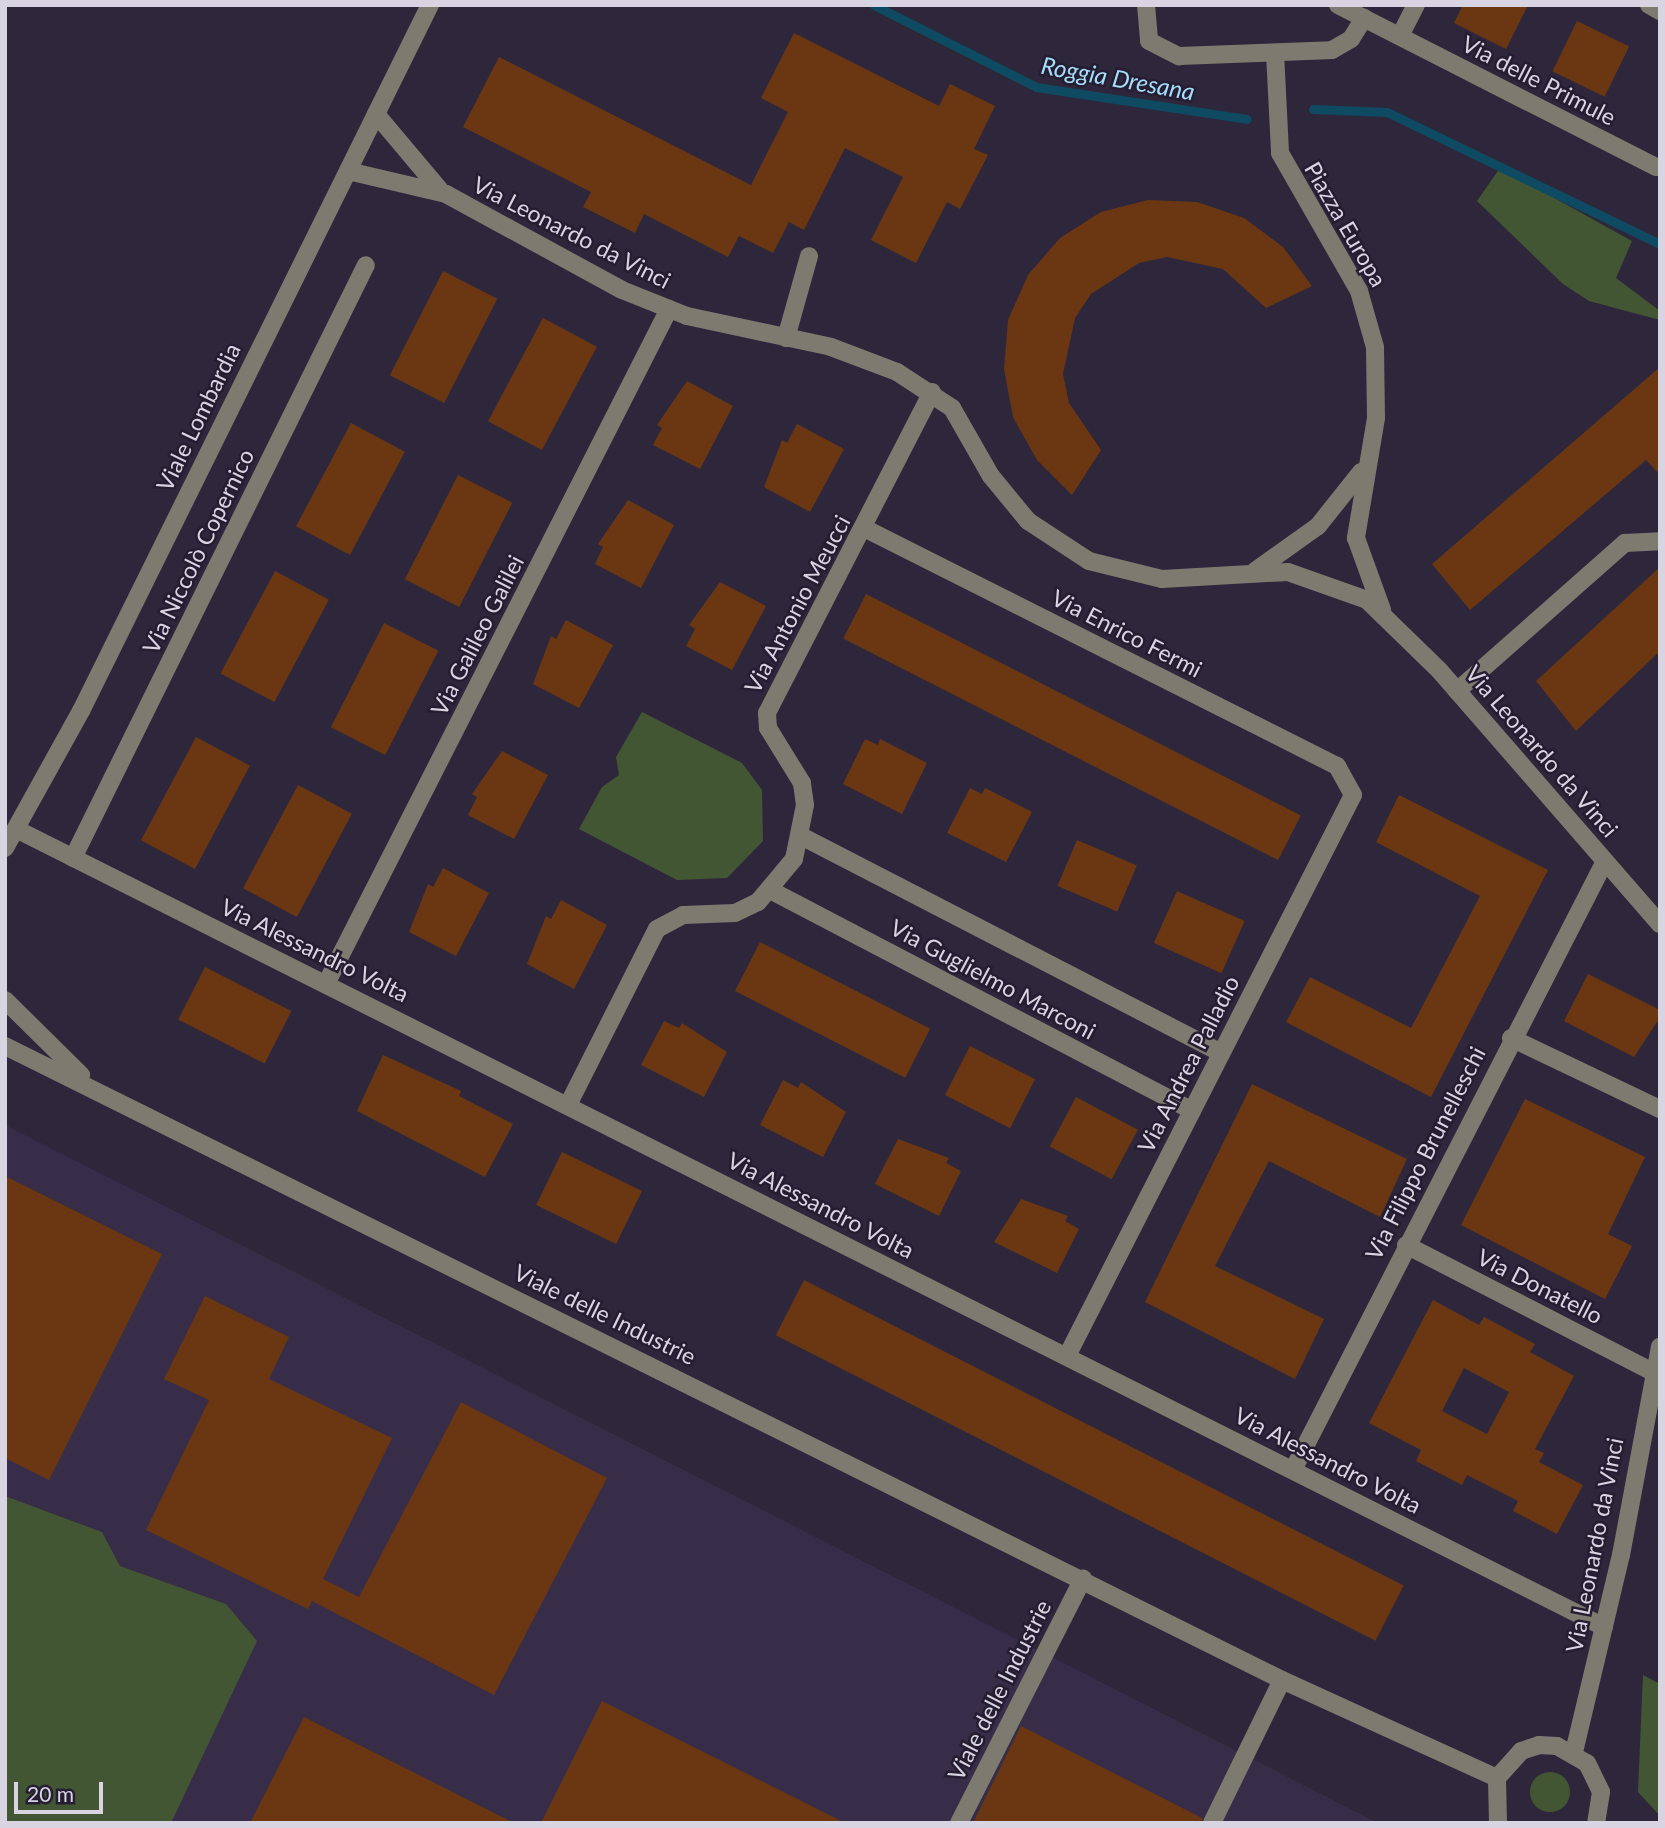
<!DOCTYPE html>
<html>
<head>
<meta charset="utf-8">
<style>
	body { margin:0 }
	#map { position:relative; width:1665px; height:1828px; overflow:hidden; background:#2e273c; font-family:Lato,sans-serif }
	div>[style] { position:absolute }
	.built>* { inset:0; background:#372d48 }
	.green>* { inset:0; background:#435633 }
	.round { border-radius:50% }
	.stream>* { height:9px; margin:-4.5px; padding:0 4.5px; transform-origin:4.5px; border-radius:4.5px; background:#0e4b62 }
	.building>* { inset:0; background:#6a3712; transform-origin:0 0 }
	.minor>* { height:18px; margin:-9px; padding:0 9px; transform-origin:9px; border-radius:9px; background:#7d7a6f }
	span { translate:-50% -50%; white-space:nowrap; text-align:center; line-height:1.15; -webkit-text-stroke:5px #251d31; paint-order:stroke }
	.street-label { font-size:23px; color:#d8d4e2 }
	.water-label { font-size:24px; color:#a4defa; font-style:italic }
	.frame { position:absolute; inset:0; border:7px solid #d8d4e2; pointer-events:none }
	.scale { position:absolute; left:14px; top:1782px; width:89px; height:32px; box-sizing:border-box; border:4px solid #d8d4e2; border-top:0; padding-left:9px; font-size:21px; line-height:24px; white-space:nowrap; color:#d8d4e2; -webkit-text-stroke:5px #251d31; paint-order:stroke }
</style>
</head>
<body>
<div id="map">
	<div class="built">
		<div style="clip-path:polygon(5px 1125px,1378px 1823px,171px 1823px,226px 1604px,120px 1566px,102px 1532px,5px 1496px)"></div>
	</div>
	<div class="green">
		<div style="clip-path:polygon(1500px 168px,1632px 241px,1616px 278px,1660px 311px,1660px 320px,1589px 301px,1563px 284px,1477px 201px)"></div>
		<div style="clip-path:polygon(642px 712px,742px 763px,762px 790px,763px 841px,727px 878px,677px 880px,579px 829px,602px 787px,619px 775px,616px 757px)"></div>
		<div style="clip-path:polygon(5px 1496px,102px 1532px,120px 1566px,226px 1604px,257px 1641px,171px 1823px,5px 1823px)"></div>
		<div style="clip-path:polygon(1643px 1675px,1660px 1684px,1660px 1816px,1638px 1792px)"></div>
		<div class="round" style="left:1530px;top:1772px;width:40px;height:40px"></div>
	</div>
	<div class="stream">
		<div style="left:874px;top:5px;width:182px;rotate:26.8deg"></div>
		<div style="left:1036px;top:87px;width:213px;rotate:8.6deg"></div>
		<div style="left:1313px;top:109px;width:74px;rotate:2.3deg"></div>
		<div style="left:1387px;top:112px;width:303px;rotate:25.8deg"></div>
	</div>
	<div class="building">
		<div style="clip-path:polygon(1463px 5px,1528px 5px,1506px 49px,1454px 23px)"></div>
		<div style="left:1577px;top:21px;width:58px;height:56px;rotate:26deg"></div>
		<div style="clip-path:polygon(794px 33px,939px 106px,950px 84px,995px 106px,974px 149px,988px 155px,960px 209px,947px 202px,916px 263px,871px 240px,903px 177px,845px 148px,804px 230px,789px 222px,773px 253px,739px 236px,728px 257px,644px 214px,635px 233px,583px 207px,591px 192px,463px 127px,499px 57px,751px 185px,788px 112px,761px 98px)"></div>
		<div style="clip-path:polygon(1148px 200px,1197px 202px,1244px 218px,1283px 247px,1312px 286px,1266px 308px,1223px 269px,1167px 257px,1139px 263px,1091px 294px,1075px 318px,1063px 374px,1069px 403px,1101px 450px,1072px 495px,1037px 460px,1013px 417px,1004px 369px,1008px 320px,1028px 275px,1060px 238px,1101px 212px)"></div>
		<div style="left:443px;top:271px;width:61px;height:117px;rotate:27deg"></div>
		<div style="left:543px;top:318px;width:61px;height:117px;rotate:28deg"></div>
		<div style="clip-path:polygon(1660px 367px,1660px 475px,1646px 460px,1470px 610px,1432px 564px)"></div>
		<div style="clip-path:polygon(687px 381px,733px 406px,700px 469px,653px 445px,662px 428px,657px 425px)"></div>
		<div style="left:351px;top:423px;width:61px;height:117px;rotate:28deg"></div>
		<div style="clip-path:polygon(797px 424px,844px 449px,810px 512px,764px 487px,782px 440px,787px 443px)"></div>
		<div style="left:458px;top:475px;width:61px;height:117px;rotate:27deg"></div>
		<div style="clip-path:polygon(628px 500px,674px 525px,641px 588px,595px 564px,603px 547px,598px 544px)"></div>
		<div style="clip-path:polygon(1660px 567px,1660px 651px,1576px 731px,1536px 681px)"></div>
		<div style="left:275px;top:571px;width:61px;height:116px;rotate:28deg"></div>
		<div style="clip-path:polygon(720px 582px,766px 606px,732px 670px,686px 646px,695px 629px,689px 625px)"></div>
		<div style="left:866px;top:594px;width:488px;height:50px;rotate:27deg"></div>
		<div style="clip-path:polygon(566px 620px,613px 645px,579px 708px,533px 684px,551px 636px,556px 639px)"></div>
		<div style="left:384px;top:623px;width:61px;height:117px;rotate:27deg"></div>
		<div style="left:196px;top:737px;width:61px;height:117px;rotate:28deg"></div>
		<div style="clip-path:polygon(865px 739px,878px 745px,880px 739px,927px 763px,902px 814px,843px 784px)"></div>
		<div style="clip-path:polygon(502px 751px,548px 775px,514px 839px,468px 815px,477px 797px,472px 794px)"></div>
		<div style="left:298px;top:785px;width:61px;height:117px;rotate:28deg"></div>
		<div style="clip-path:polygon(970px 788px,982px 794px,985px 788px,1032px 812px,1006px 862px,947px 833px)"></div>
		<div style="clip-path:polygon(1399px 795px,1548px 870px,1431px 1097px,1286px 1022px,1310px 977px,1411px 1028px,1480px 896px,1376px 842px)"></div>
		<div style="left:1077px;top:840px;width:65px;height:50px;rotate:23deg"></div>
		<div style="clip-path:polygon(443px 868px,489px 893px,456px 956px,409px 932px,428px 884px,433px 887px)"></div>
		<div style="left:1177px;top:891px;width:74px;height:57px;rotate:24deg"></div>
		<div style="clip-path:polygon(561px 900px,607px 925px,574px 989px,527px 964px,546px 916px,551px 919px)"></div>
		<div style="left:760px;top:942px;width:191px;height:55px;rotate:27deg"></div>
		<div style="left:205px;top:967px;width:97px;height:59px;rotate:27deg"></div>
		<div style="clip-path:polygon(1588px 974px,1658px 1009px,1659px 1019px,1634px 1057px,1564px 1021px)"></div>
		<div style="clip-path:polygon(664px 1021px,679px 1028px,682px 1023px,727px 1052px,704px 1097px,641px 1065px)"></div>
		<div style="left:970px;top:1046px;width:73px;height:55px;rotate:27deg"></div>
		<div style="clip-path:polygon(383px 1055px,461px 1091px,459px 1096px,513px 1124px,485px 1177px,357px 1111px)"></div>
		<div style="clip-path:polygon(783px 1080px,798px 1088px,801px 1082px,846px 1112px,823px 1157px,760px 1125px)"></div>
		<div style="clip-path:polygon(1252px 1084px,1407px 1159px,1380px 1217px,1269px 1161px,1215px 1266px,1324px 1319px,1295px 1379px,1145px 1302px)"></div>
		<div style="left:1076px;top:1097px;width:70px;height:56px;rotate:28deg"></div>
		<div style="clip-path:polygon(1525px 1099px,1645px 1157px,1608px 1234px,1632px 1246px,1605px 1299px,1461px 1225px)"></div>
		<div style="clip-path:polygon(898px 1139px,949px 1158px,946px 1163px,961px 1171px,939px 1216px,875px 1184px)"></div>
		<div style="left:562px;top:1152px;width:89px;height:59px;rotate:26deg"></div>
		<div style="clip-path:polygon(5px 1176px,162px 1254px,49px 1480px,5px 1458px)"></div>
		<div style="clip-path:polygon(1021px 1199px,1068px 1216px,1065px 1221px,1079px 1229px,1057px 1273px,994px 1242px)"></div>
		<div style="left:804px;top:1280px;width:673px;height:62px;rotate:27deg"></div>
		<div style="clip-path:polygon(205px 1296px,289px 1337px,269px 1379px,392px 1438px,323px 1579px,359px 1597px,461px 1402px,607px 1478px,494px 1695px,312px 1601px,308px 1609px,146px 1530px,209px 1400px,164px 1379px)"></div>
		<div style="clip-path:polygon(evenodd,1433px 1300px,1479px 1325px,1484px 1317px,1535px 1344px,1530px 1352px,1574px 1376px,1535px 1449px,1544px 1453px,1539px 1462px,1583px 1485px,1557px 1534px,1513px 1511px,1518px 1501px,1467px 1475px,1462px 1485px,1416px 1461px,1421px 1450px,1369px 1423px,1433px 1300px,1464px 1368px,1509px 1392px,1487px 1434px,1442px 1411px,1464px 1368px)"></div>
		<div style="clip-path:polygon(602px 1701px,845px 1823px,541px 1823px)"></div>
		<div style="clip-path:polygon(304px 1717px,514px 1823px,250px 1823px)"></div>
		<div style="clip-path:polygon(1021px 1726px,1202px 1818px,1201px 1823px,973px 1823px)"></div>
	</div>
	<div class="minor">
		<div style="left:1146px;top:5px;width:36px;rotate:85deg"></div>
		<div style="left:1149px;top:41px;width:34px;rotate:27deg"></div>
		<div style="left:1179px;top:56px;width:153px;rotate:-2.2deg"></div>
		<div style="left:1332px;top:50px;width:22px;rotate:-30deg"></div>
		<div style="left:1351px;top:39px;width:25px;rotate:-58deg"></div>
		<div style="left:1338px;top:5px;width:357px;rotate:27deg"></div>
		<div style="left:1649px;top:5px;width:13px;rotate:29deg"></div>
		<div style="left:1400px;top:36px;width:35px;rotate:-63deg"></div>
		<div style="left:1275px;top:53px;width:100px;rotate:87.1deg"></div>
		<div style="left:1280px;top:153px;width:159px;rotate:60.2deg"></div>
		<div style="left:1359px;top:291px;width:58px;rotate:74.1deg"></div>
		<div style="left:1375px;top:347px;width:71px;rotate:89.2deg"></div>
		<div style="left:1376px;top:418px;width:122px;rotate:99.5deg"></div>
		<div style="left:1356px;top:538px;width:77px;rotate:70.1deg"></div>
		<div style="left:376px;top:114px;width:99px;rotate:49.9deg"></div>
		<div style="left:348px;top:171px;width:101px;rotate:13.2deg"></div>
		<div style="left:446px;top:194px;width:200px;rotate:28.6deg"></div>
		<div style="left:622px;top:290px;width:70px;rotate:21.8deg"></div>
		<div style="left:687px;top:316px;width:147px;rotate:12.1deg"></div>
		<div style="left:831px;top:347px;width:71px;rotate:20.7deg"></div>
		<div style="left:897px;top:372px;width:66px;rotate:33.2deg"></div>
		<div style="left:952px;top:408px;width:78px;rotate:60.2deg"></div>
		<div style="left:991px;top:476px;width:58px;rotate:50.6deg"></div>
		<div style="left:1028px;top:521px;width:73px;rotate:33.3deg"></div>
		<div style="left:1089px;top:561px;width:75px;rotate:13.9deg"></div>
		<div style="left:1162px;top:579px;width:126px;rotate:-3.2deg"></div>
		<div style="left:1288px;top:572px;width:84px;rotate:19.5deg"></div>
		<div style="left:1367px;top:600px;width:100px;rotate:44.2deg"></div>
		<div style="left:1439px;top:670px;width:337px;rotate:49deg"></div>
		<div style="left:786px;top:338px;width:85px;rotate:-74.3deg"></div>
		<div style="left:864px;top:528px;width:530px;rotate:26.71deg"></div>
		<div style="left:1337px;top:766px;width:33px;rotate:61deg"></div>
		<div style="left:1353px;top:795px;width:630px;rotate:117.01deg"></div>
		<div style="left:1255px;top:571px;width:77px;rotate:-35.5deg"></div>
		<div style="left:1318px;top:526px;width:69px;rotate:-51.5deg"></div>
		<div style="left:1457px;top:691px;width:224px;rotate:-41.4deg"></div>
		<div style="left:1625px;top:543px;width:35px;rotate:-3deg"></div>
		<div style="left:16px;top:829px;width:1777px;rotate:26.68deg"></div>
		<div style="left:801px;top:836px;width:473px;rotate:27.3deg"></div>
		<div style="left:5px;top:848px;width:157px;rotate:-61deg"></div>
		<div style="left:81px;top:711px;width:788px;rotate:-63.7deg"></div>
		<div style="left:73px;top:858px;width:661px;rotate:-63.71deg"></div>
		<div style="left:772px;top:891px;width:474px;rotate:27.6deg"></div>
		<div style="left:327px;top:982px;width:755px;rotate:-63.06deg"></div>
		<div style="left:5px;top:1000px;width:107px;rotate:44.6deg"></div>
		<div style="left:1511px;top:1038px;width:165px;rotate:25.5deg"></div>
		<div style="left:5px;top:1046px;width:1426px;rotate:26.4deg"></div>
		<div style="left:1282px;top:1680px;width:236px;rotate:24.5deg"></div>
		<div style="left:568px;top:1105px;width:197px;rotate:-63.2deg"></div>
		<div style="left:657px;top:929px;width:30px;rotate:-28deg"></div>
		<div style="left:683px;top:915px;width:52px;rotate:-2.2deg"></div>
		<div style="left:735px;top:913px;width:25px;rotate:-26deg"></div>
		<div style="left:758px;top:902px;width:56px;rotate:-50.1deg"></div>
		<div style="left:794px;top:859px;width:55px;rotate:-78.5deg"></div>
		<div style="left:805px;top:805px;width:22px;rotate:-98deg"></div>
		<div style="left:802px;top:783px;width:65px;rotate:-121.7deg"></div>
		<div style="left:768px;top:728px;width:15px;rotate:-94deg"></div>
		<div style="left:767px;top:713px;width:361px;rotate:-62.8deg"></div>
		<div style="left:1406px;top:1245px;width:276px;rotate:27.2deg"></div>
		<div style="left:1293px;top:1470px;width:684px;rotate:-62.87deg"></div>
		<div style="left:1574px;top:1752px;width:203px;rotate:-76.6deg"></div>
		<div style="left:1621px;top:1555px;width:212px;rotate:-79.4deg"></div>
		<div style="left:959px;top:1823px;width:274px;rotate:-63.1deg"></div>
		<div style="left:1212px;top:1823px;width:159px;rotate:-63.9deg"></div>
		<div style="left:1498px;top:1823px;width:45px;rotate:-91.3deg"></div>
		<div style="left:1497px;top:1778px;width:36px;rotate:-48deg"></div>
		<div style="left:1521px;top:1751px;width:19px;rotate:-18deg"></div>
		<div style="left:1539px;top:1745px;width:18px;rotate:3deg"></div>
		<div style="left:1557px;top:1746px;width:34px;rotate:30deg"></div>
		<div style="left:1587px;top:1763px;width:32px;rotate:64deg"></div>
		<div style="left:1601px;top:1792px;width:31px;rotate:99deg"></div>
	</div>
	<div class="street-label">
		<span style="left:1539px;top:80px;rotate:27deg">Via delle Primule</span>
		<span style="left:1346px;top:224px;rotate:60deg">Piazza Europa</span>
		<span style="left:572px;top:232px;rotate:27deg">Via Leonardo da Vinci</span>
		<span style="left:198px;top:417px;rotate:-64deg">Viale Lombardia</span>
		<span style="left:198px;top:551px;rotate:-64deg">Via Niccolò Copernico</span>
		<span style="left:797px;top:604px;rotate:-62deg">Via Antonio Meucci</span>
		<span style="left:1127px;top:633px;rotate:27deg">Via Enrico Fermi</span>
		<span style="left:477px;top:635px;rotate:-63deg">Via Galileo Galilei</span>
		<span style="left:1542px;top:751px;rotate:49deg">Via Leonardo da Vinci</span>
		<span style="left:315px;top:950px;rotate:26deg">Via Alessandro Volta</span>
		<span style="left:993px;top:979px;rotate:28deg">Via Guglielmo Marconi</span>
		<span style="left:1188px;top:1064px;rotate:-63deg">Via Andrea Palladio</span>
		<span style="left:1425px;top:1153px;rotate:-63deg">Via Filippo Brunelleschi</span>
		<span style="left:821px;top:1205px;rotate:27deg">Via Alessandro Volta</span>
		<span style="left:1540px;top:1286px;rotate:27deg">Via Donatello</span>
		<span style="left:605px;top:1314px;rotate:26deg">Viale delle Industrie</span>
		<span style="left:1328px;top:1460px;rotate:27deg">Via Alessandro Volta</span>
		<span style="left:1594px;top:1545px;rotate:-79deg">Via Leonardo da Vinci</span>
		<span style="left:999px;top:1690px;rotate:-63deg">Viale delle Industrie</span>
	</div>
	<div class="water-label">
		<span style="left:1118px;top:78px;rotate:10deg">Roggia Dresana</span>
	</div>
	<div class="frame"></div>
	<div class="scale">20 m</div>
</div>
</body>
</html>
